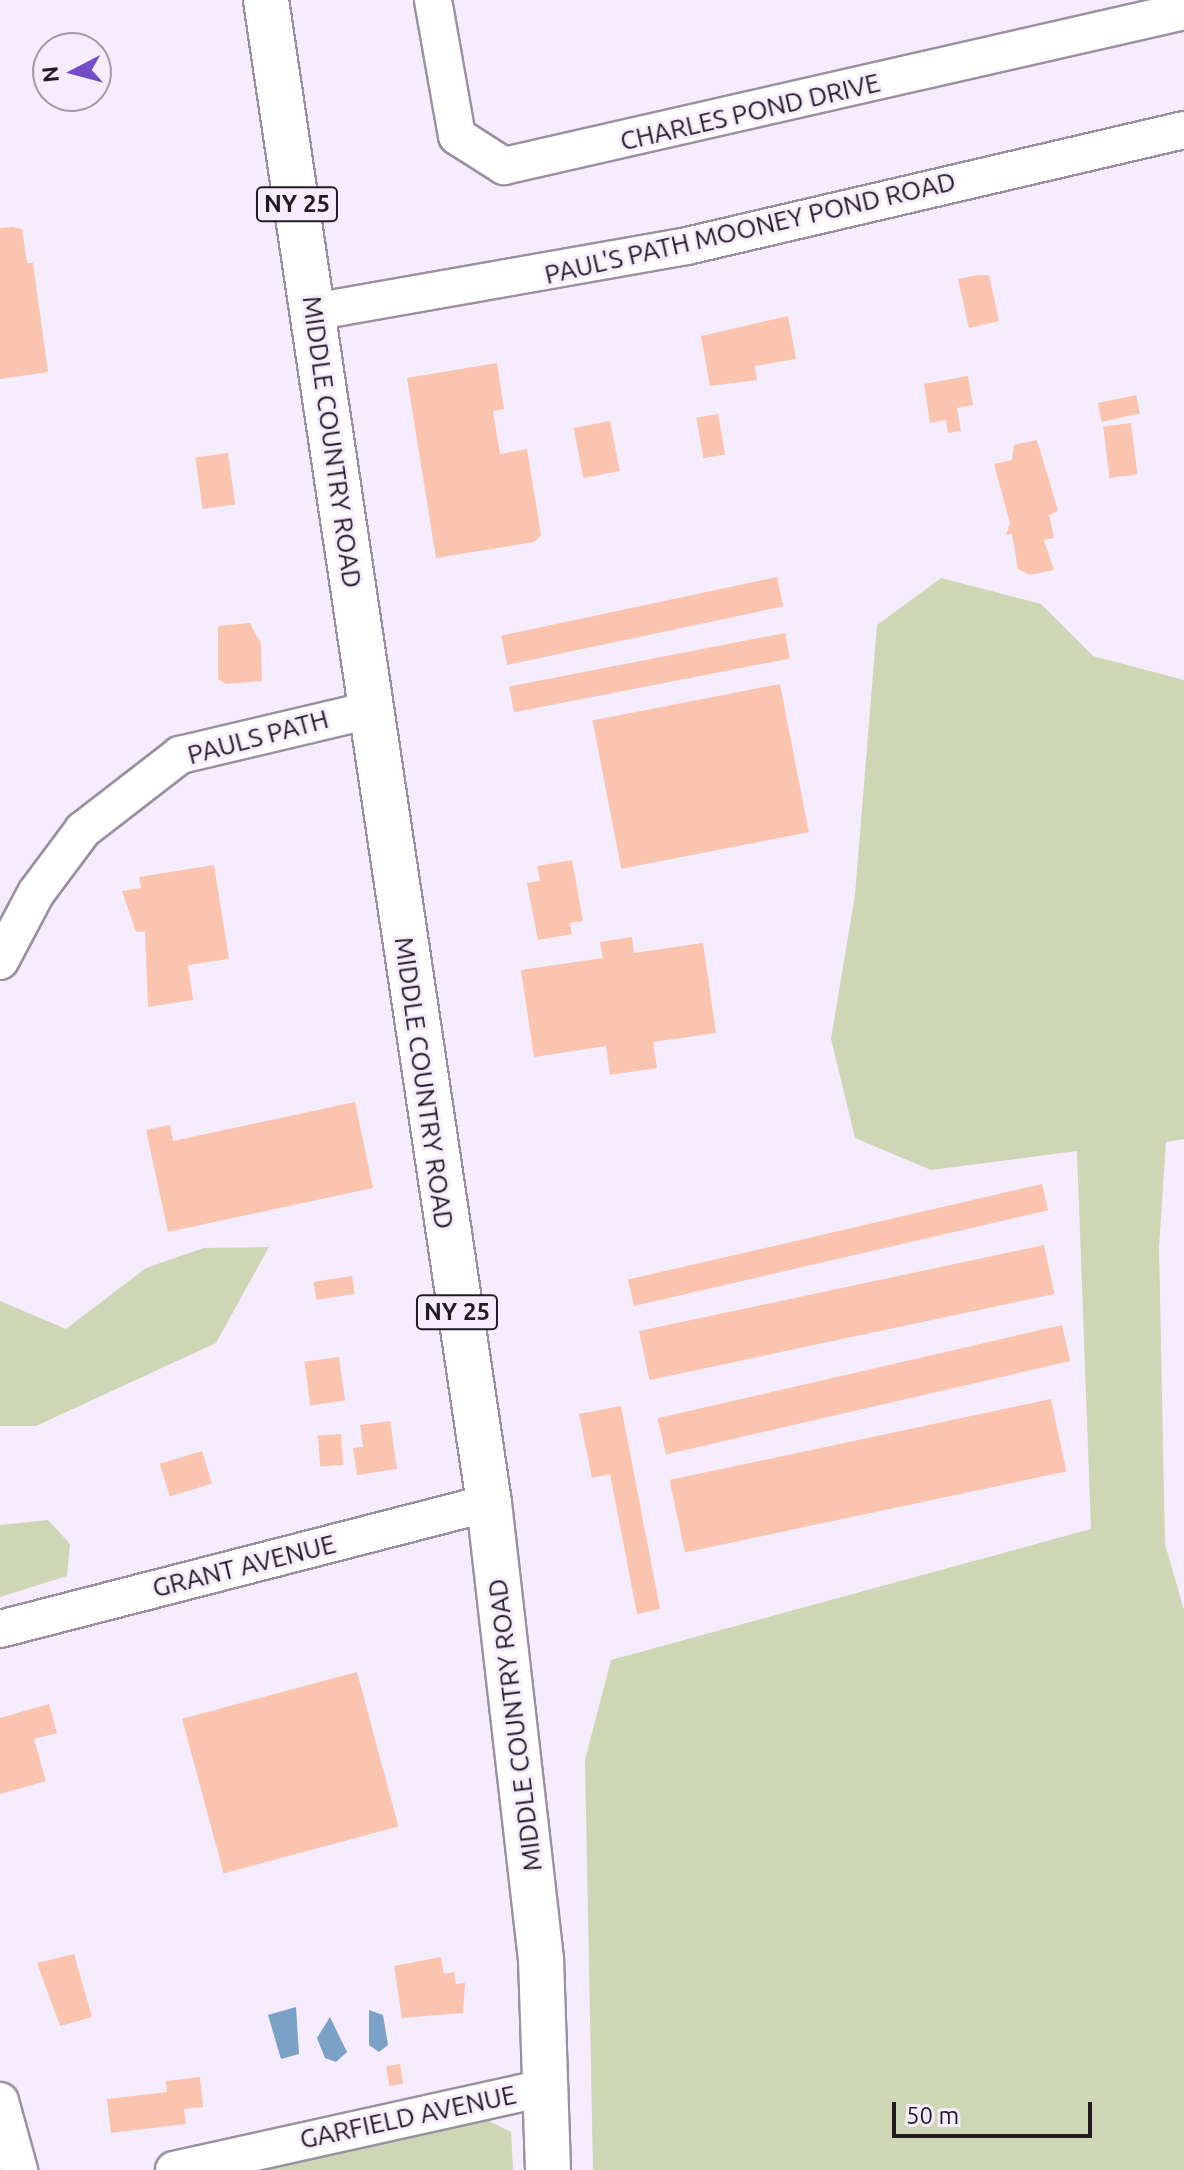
<!DOCTYPE html>
<html>
<head>
<meta charset="utf-8">
<style>
	body { margin:0 }
	#map { position:relative; width:1184px; height:2170px; overflow:hidden; background:#f5ecfd; font-family:Ubuntu,sans-serif }
	div>[style] { position:absolute }
	.green>* { inset:0; background:#ced6b5 }
	.water>* { inset:0; background:#7ba1c6 }
	.building>* { inset:0; background:#fac4ae; transform-origin:0 0 }
	.roads { filter:drop-shadow(2px 0 #9a90a3) drop-shadow(-2px 0 #9a90a3) drop-shadow(0 2px #9a90a3) drop-shadow(0 -2px #9a90a3) }
	.minor>* { height:36px; margin:-18px; padding:0 18px; transform-origin:18px; border-radius:18px; background:#fff }
	.major>* { height:44px; margin:-22px; padding:0 22px; transform-origin:22px; border-radius:22px; background:#fff }
	span { translate:-50% -50%; white-space:nowrap; text-align:center; line-height:1.15; -webkit-text-stroke:6px #f5ecfd; paint-order:stroke }
	.shield-label span { padding:2px 6px; background:#f5ecfd; border:2px solid; border-radius:6px; -webkit-text-stroke-width:0 }
	.shield-label { font-size:24px; color:#211c24; font-weight:700 }
	.street-label { font-size:26px; color:#211c24 }
	.north { position:absolute; left:32px; top:32px; width:80px; height:80px; box-sizing:border-box; background:#f5ecfd; border:2px solid #a099a6; border-radius:50%; rotate:264deg; font-size:22px; font-weight:700; line-height:32px; text-align:center; color:#211c24 }
	.north::after { content:''; display:block; margin:auto; width:28px; height:36px; background:#734dc6; clip-path:polygon(50% 0,100% 100%,50% 72%,0 100%) }
	.scale { position:absolute; left:892px; top:2102px; width:200px; height:36px; box-sizing:border-box; border:4px solid #211c24; border-top:0; padding-left:10px; font-size:24px; line-height:28px; white-space:nowrap; color:#211c24; -webkit-text-stroke:6px #f5ecfd; paint-order:stroke }
</style>
</head>
<body>
<div id="map">
	<div class="green">
		<div style="clip-path:polygon(941px 578px,1041px 604px,1093px 656px,1184px 680px,1184px 1139px,1166px 1142px,1159px 1247px,1165px 1544px,1184px 1610px,1184px 2170px,593px 2170px,585px 1760px,611px 1660px,1091px 1529px,1077px 1151px,931px 1170px,855px 1138px,831px 1039px,855px 895px,877px 625px)"></div>
		<div style="clip-path:polygon(269px 1247px,216px 1343px,36px 1426px,0 1426px,0 1301px,66px 1329px,146px 1268px,204px 1248px)"></div>
		<div style="clip-path:polygon(48px 1520px,70px 1544px,67px 1576px,0 1597px,0 1525px)"></div>
		<div style="clip-path:polygon(481px 2117px,511px 2132px,513px 2170px,255px 2170px)"></div>
	</div>
	<div class="water">
		<div style="clip-path:polygon(296px 2007px,299px 2054px,281px 2059px,268px 2015px)"></div>
		<div style="clip-path:polygon(369px 2010px,383px 2015px,388px 2045px,379px 2052px,369px 2045px)"></div>
		<div style="clip-path:polygon(330px 2017px,347px 2052px,336px 2062px,325px 2058px,317px 2038px)"></div>
	</div>
	<div class="building">
		<div style="clip-path:polygon(12px 227px,22px 229px,27px 263px,33px 263px,48px 372px,0 379px,0 228px)"></div>
		<div style="clip-path:polygon(978px 275px,989px 275px,999px 321px,969px 328px,958px 279px)"></div>
		<div style="clip-path:polygon(788px 316px,796px 359px,755px 366px,757px 380px,710px 386px,701px 336px)"></div>
		<div style="clip-path:polygon(497px 363px,504px 409px,493px 411px,500px 454px,527px 449px,541px 535px,534px 542px,436px 558px,407px 378px)"></div>
		<div style="clip-path:polygon(968px 376px,973px 405px,957px 408px,961px 431px,948px 433px,946px 420px,930px 423px,924px 384px)"></div>
		<div style="left:1136px;top:395px;width:19px;height:39px;rotate:78deg"></div>
		<div style="left:718px;top:414px;width:41px;height:22px;rotate:80deg"></div>
		<div style="left:610px;top:421px;width:51px;height:37px;rotate:79deg"></div>
		<div style="left:1131px;top:423px;width:52px;height:28px;rotate:83deg"></div>
		<div style="clip-path:polygon(1037px 440px,1058px 511px,1049px 515px,1054px 538px,1044px 540px,1054px 570px,1030px 575px,1018px 569px,1012px 534px,1006px 535px,1010px 523px,994px 464px,1012px 460px,1014px 445px)"></div>
		<div style="left:228px;top:453px;width:52px;height:33px;rotate:82deg"></div>
		<div style="left:777px;top:577px;width:30px;height:282px;rotate:78deg"></div>
		<div style="clip-path:polygon(250px 623px,261px 644px,262px 681px,226px 684px,218px 679px,218px 626px)"></div>
		<div style="left:785px;top:633px;width:26px;height:281px;rotate:79deg"></div>
		<div style="left:780px;top:684px;width:151px;height:191px;rotate:79deg"></div>
		<div style="clip-path:polygon(572px 860px,583px 921px,570px 923px,572px 934px,538px 940px,527px 883px,540px 881px,537px 866px)"></div>
		<div style="clip-path:polygon(214px 865px,229px 959px,188px 965px,193px 1000px,148px 1007px,145px 931px,136px 932px,122px 891px,141px 888px,139px 877px)"></div>
		<div style="clip-path:polygon(632px 937px,634px 953px,703px 943px,716px 1033px,653px 1042px,657px 1068px,610px 1075px,606px 1046px,534px 1057px,521px 970px,603px 958px,600px 942px)"></div>
		<div style="clip-path:polygon(355px 1102px,373px 1188px,168px 1232px,146px 1130px,170px 1125px,173px 1141px)"></div>
		<div style="left:1042px;top:1184px;width:27px;height:425px;rotate:77deg"></div>
		<div style="left:1044px;top:1245px;width:50px;height:414px;rotate:78deg"></div>
		<div style="left:352px;top:1276px;width:18px;height:39px;rotate:81deg"></div>
		<div style="left:1062px;top:1325px;width:37px;height:415px;rotate:77deg"></div>
		<div style="left:339px;top:1357px;width:44px;height:35px;rotate:82deg"></div>
		<div style="left:1051px;top:1399px;width:74px;height:390px;rotate:78deg"></div>
		<div style="clip-path:polygon(621px 1406px,660px 1609px,637px 1614px,610px 1474px,592px 1478px,579px 1414px)"></div>
		<div style="clip-path:polygon(390px 1421px,397px 1469px,357px 1475px,353px 1448px,363px 1447px,360px 1425px)"></div>
		<div style="left:341px;top:1434px;width:31px;height:23px;rotate:86deg"></div>
		<div style="left:202px;top:1451px;width:34px;height:44px;rotate:73deg"></div>
		<div style="left:357px;top:1672px;width:160px;height:181px;rotate:75deg"></div>
		<div style="clip-path:polygon(49px 1704px,57px 1733px,34px 1739px,46px 1781px,0 1794px,0 1718px)"></div>
		<div style="clip-path:polygon(74px 1954px,92px 2017px,60px 2026px,37px 1963px)"></div>
		<div style="clip-path:polygon(441px 1957px,444px 1974px,454px 1972px,456px 1984px,465px 1983px,463px 2013px,402px 2018px,394px 1966px)"></div>
		<div style="left:400px;top:2064px;width:20px;height:14px;rotate:81deg"></div>
		<div style="clip-path:polygon(200px 2077px,203px 2107px,184px 2109px,186px 2124px,111px 2133px,107px 2099px,167px 2092px,166px 2081px)"></div>
	</div>
	<div class="roads">
		<div class="minor">
			<div style="left:433px;top:0;width:138px;rotate:80deg"></div>
			<div style="left:457px;top:136px;width:56px;rotate:32.6deg"></div>
			<div style="left:504px;top:166px;width:697px;rotate:-12.84deg"></div>
			<div style="left:313px;top:312px;width:380px;rotate:-10deg"></div>
			<div style="left:687px;top:246px;width:510px;rotate:-13.14deg"></div>
			<div style="left:0;top:961px;width:77px;rotate:-62.1deg"></div>
			<div style="left:36px;top:893px;width:79px;rotate:-53.3deg"></div>
			<div style="left:83px;top:830px;width:123px;rotate:-37.7deg"></div>
			<div style="left:180px;top:755px;width:196px;rotate:-13.3deg"></div>
			<div style="left:0;top:1629px;width:505px;rotate:-14.45deg"></div>
			<div style="left:0;top:2101px;width:72px;rotate:74.6deg"></div>
			<div style="left:174px;top:2170px;width:384px;rotate:-12.5deg"></div>
		</div>
		<div class="major">
			<div style="left:266px;top:0;width:1519px;rotate:81.56deg"></div>
			<div style="left:489px;top:1503px;width:459px;rotate:83.5deg"></div>
			<div style="left:541px;top:1959px;width:211px;rotate:88.1deg"></div>
		</div>
	</div>
	<div class="shield-label">
		<span style="left:297px;top:204px">NY 25</span>
		<span style="left:457px;top:1312px">NY 25</span>
	</div>
	<div class="street-label">
		<span style="left:750px;top:112px;rotate:-13deg">CHARLES POND DRIVE</span>
		<span style="left:750px;top:228px;rotate:-13deg">PAUL'S PATH MOONEY POND ROAD</span>
		<span style="left:332px;top:442px;rotate:82deg">MIDDLE COUNTRY ROAD</span>
		<span style="left:258px;top:737px;rotate:-15deg">PAULS PATH</span>
		<span style="left:424px;top:1083px;rotate:82deg">MIDDLE COUNTRY ROAD</span>
		<span style="left:244px;top:1566px;rotate:-14deg">GRANT AVENUE</span>
		<span style="left:515px;top:1725px;rotate:-97deg">MIDDLE COUNTRY ROAD</span>
		<span style="left:408px;top:2117px;rotate:-12deg">GARFIELD AVENUE</span>
	</div>
	<div class="north">N</div>
	<div class="scale">50 m</div>
</div>
</body>
</html>
